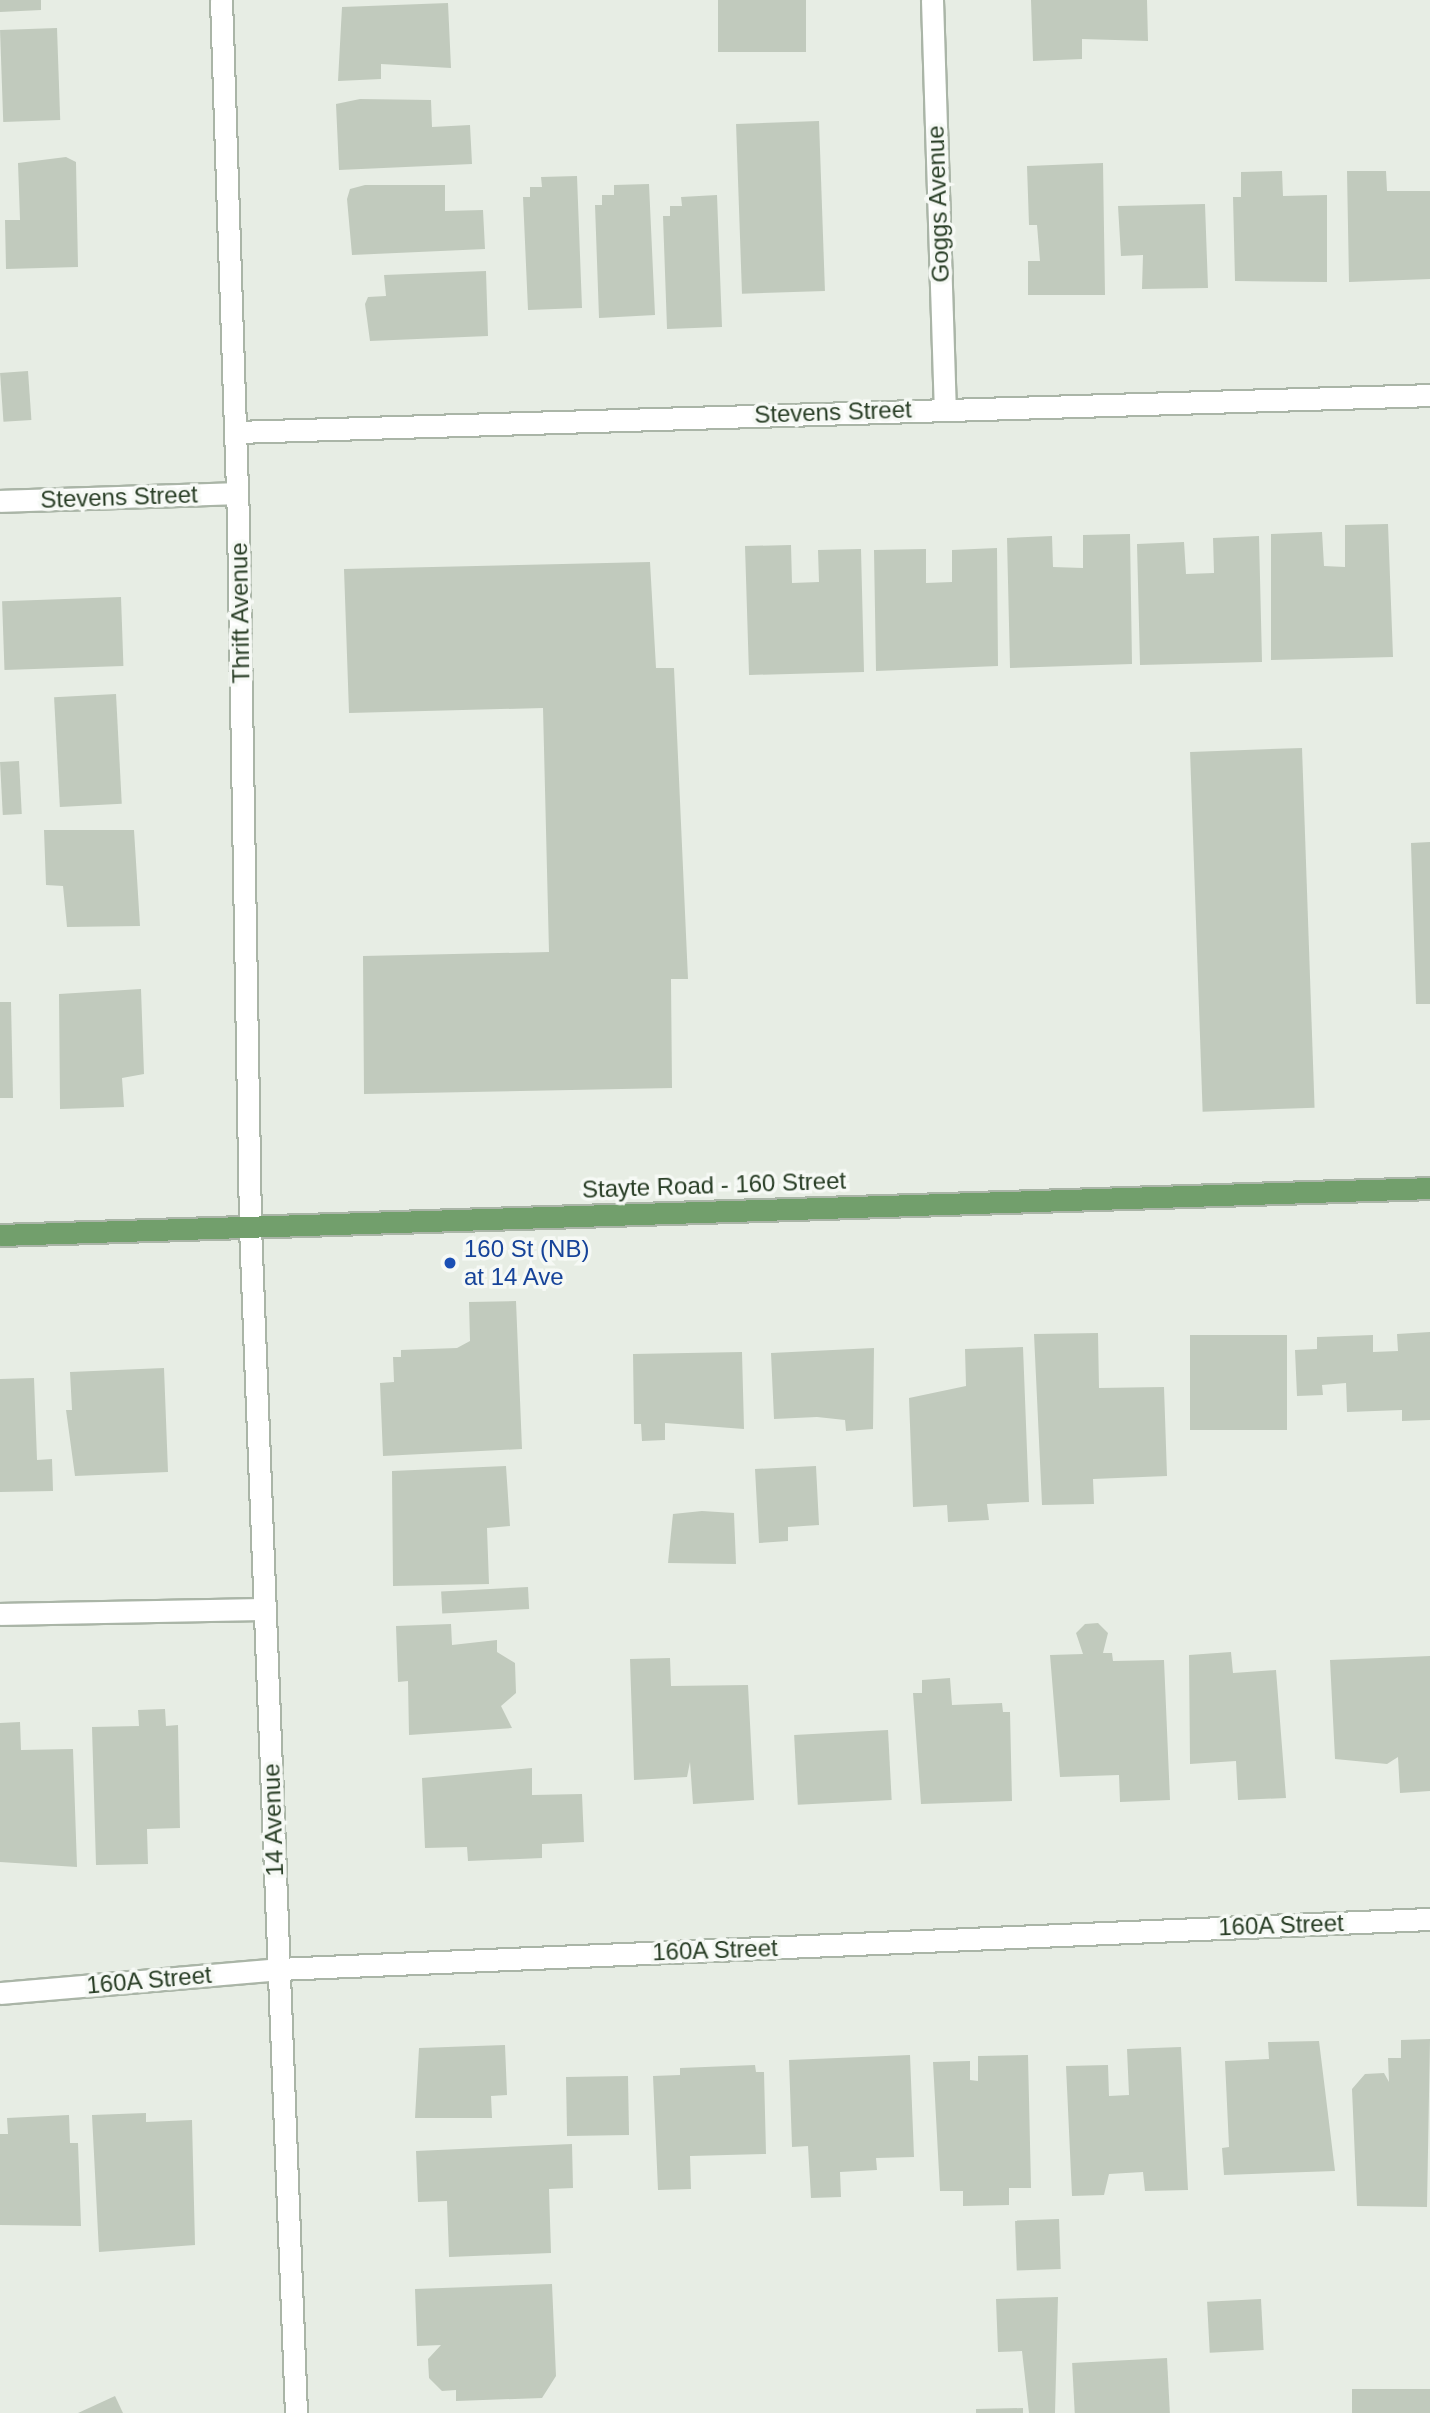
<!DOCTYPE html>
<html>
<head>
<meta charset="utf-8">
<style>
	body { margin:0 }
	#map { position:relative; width:1430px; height:2413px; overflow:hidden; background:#e7ede4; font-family:Arial,sans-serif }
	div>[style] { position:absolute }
	.building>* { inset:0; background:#c1cabd; transform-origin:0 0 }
	.roads { filter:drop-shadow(2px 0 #aab5a7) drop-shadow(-2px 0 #aab5a7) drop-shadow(0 2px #aab5a7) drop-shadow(0 -2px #aab5a7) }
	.minor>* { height:21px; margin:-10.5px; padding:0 10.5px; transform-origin:10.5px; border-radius:10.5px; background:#fff }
	.major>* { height:21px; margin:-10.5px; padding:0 10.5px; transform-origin:10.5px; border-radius:10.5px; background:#729f6c }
	.dots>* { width:19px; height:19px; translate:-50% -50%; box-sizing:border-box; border:4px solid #f6f9f5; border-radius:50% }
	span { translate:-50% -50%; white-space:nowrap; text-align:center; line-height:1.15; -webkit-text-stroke:7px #f6f9f5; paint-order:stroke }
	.street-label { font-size:24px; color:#283d25 }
	.transit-label { font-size:24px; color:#164399 }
	.left { translate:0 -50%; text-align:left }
</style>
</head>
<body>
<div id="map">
	<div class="building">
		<div style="clip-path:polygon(0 0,41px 0,41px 10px,0 12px)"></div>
		<div style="left:718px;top:0;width:88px;height:52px"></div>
		<div style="clip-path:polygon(1031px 0,1147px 0,1148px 41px,1082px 39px,1082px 59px,1033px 61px)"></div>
		<div style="clip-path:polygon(448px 3px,451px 68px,381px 64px,381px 79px,338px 81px,342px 7px)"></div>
		<div style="left:57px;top:28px;width:92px;height:57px;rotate:88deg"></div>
		<div style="clip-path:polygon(360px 99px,431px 100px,432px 127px,470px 125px,472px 164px,339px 170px,336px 104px)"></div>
		<div style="left:819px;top:121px;width:170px;height:83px;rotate:88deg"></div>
		<div style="clip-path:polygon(66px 157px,76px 162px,78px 267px,6px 269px,5px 220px,20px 220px,18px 163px)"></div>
		<div style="clip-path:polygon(1103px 163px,1105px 295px,1028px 295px,1028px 261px,1040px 261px,1037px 225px,1029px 225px,1027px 166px)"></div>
		<div style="clip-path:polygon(1282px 171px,1283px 196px,1327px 195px,1327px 282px,1235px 281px,1233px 197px,1241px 197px,1241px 172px)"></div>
		<div style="clip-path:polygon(1347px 171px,1386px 171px,1387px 191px,1430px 191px,1430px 279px,1349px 282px)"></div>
		<div style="clip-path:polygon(577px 176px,582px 308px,528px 310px,523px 197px,530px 197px,530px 187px,542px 187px,541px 177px)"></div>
		<div style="clip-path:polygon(649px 184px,655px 315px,599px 318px,595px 205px,602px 205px,602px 195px,614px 195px,614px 185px)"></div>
		<div style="clip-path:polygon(365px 185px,445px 185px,445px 211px,483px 210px,485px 249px,352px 255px,347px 199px,350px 189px)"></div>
		<div style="clip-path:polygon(717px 195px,722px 327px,667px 329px,663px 216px,670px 216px,670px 206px,682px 206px,681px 197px)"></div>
		<div style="clip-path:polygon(1205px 204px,1208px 288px,1142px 289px,1143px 255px,1121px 256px,1118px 206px)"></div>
		<div style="clip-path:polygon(486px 271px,488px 336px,370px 341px,365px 304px,368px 297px,386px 296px,384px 275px)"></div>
		<div style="left:28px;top:371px;width:49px;height:28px;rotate:86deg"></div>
		<div style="clip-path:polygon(1388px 524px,1393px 657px,1271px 660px,1271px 534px,1322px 532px,1324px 566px,1345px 567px,1345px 525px)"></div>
		<div style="clip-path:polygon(1130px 534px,1132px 664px,1010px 668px,1007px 538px,1052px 536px,1053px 567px,1083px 568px,1083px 535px)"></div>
		<div style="clip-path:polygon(1259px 536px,1262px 662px,1140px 665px,1137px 544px,1184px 542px,1186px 574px,1214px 573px,1213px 538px)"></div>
		<div style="clip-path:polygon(791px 545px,792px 583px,819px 582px,818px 550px,861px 549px,864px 672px,749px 675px,745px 546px)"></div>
		<div style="clip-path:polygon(997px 548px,998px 666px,876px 671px,874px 550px,926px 549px,926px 583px,952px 582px,952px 550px)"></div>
		<div style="clip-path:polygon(650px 562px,656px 668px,674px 668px,688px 979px,671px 979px,672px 1088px,364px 1094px,363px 956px,549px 952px,543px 708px,349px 713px,344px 569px)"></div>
		<div style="left:121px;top:597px;width:69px;height:119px;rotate:88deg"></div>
		<div style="left:116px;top:694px;width:110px;height:62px;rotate:87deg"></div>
		<div style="left:1302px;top:748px;width:360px;height:112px;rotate:88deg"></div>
		<div style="left:19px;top:761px;width:53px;height:19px;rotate:87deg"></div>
		<div style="clip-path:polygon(44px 830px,134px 830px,140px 926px,67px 927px,63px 886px,46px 885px)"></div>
		<div style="clip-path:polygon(1430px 842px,1430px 1004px,1416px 1004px,1411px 843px)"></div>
		<div style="clip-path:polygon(141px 989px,144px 1074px,122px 1078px,124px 1107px,60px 1109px,59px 994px)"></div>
		<div style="clip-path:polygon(0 1002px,11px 1002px,13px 1098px,0 1098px)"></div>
		<div style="clip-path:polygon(516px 1301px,522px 1449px,383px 1456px,380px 1383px,394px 1382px,393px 1357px,401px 1357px,401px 1350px,457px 1348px,470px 1341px,469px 1302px)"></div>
		<div style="clip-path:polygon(1430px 1332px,1430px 1420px,1402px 1421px,1402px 1410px,1347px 1412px,1346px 1383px,1322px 1385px,1323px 1395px,1297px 1396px,1295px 1350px,1317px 1349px,1317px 1337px,1373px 1335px,1373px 1352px,1398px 1351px,1397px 1334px)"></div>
		<div style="clip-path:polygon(1098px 1333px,1099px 1388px,1164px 1387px,1167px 1476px,1093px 1479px,1094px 1504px,1042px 1505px,1034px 1334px)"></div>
		<div style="left:1190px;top:1335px;width:97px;height:95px"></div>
		<div style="clip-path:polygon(1023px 1347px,1029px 1502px,987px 1504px,989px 1520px,948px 1522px,947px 1505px,913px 1507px,909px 1398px,966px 1386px,965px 1349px)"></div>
		<div style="clip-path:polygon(874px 1348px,873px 1429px,846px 1431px,845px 1420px,817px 1417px,774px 1419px,771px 1353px)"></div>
		<div style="clip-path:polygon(742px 1352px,744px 1429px,665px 1423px,665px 1440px,642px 1441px,641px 1424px,634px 1424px,633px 1354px)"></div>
		<div style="clip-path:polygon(164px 1368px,168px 1472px,75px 1476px,66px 1410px,72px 1410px,70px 1372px)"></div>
		<div style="clip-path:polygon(34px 1378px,37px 1460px,52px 1459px,53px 1491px,0 1492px,0 1379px)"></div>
		<div style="clip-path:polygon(506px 1466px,510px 1526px,487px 1528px,489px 1584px,393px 1586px,392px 1471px)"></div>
		<div style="clip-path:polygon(816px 1466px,819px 1525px,788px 1527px,788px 1541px,759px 1543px,755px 1469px)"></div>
		<div style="clip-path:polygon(702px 1511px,734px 1513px,736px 1564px,668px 1563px,673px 1514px)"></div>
		<div style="left:528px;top:1587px;width:22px;height:87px;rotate:87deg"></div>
		<div style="clip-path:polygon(1098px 1623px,1108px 1633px,1103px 1653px,1112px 1653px,1113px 1661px,1164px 1660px,1170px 1800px,1120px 1802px,1119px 1775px,1060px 1777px,1050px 1655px,1083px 1654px,1076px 1633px,1085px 1624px)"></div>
		<div style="clip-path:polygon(451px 1624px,452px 1645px,497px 1640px,497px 1652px,515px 1663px,516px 1693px,501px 1706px,512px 1728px,409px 1735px,408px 1681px,398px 1682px,396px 1626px)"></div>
		<div style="clip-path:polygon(1231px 1652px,1233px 1673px,1276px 1670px,1286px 1798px,1238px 1800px,1236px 1761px,1190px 1764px,1189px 1655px)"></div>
		<div style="clip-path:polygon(1430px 1656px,1430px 1791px,1400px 1793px,1398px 1757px,1387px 1764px,1335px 1759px,1330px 1660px)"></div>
		<div style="clip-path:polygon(670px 1658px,671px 1686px,748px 1685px,754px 1800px,693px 1804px,690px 1762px,687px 1777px,634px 1780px,630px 1659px)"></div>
		<div style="clip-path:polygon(950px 1678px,952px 1705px,1002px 1703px,1003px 1712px,1010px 1712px,1012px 1801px,921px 1804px,913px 1693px,922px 1693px,922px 1680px)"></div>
		<div style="clip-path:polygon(165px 1709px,166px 1726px,178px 1725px,180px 1828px,147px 1829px,148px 1864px,96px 1865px,92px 1727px,139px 1726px,138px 1710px)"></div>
		<div style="clip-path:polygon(20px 1722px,21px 1750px,73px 1749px,77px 1867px,0 1862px,0 1723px)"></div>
		<div style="left:888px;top:1730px;width:70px;height:94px;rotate:87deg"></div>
		<div style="clip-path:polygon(532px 1768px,532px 1795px,582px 1794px,584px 1842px,542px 1844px,542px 1858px,468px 1861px,467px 1847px,425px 1848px,422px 1778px)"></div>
		<div style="clip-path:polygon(1430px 2039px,1427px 2207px,1357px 2206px,1352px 2089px,1365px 2074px,1384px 2073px,1389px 2082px,1388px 2058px,1401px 2058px,1401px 2040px)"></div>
		<div style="clip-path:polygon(1319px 2041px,1335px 2171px,1224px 2175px,1222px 2148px,1229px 2147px,1225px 2061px,1269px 2059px,1268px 2042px)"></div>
		<div style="clip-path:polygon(505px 2045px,507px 2095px,491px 2096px,492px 2118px,415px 2118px,419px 2048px)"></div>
		<div style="clip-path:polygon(1181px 2047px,1188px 2190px,1145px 2191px,1143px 2172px,1109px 2174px,1104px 2195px,1072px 2196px,1066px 2066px,1108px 2065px,1109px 2096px,1129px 2095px,1127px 2049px)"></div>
		<div style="clip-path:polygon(910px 2055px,914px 2157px,876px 2158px,877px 2170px,840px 2172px,841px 2197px,811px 2198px,808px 2146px,792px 2147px,789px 2060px)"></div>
		<div style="clip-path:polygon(1028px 2055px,1031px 2188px,1009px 2188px,1009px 2205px,963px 2206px,963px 2191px,940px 2191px,933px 2062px,970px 2061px,970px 2080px,978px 2081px,978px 2056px)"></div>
		<div style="clip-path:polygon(755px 2065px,756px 2072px,764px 2072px,766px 2154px,690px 2156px,691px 2189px,658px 2190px,653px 2076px,680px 2075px,680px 2068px)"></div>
		<div style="left:628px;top:2076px;width:59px;height:62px;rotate:89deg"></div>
		<div style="clip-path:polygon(146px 2113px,146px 2122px,192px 2120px,195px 2245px,99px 2252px,92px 2115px)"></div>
		<div style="clip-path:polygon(69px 2115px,70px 2143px,78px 2143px,81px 2226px,0 2225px,0 2134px,8px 2134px,7px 2118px)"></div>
		<div style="clip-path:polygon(572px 2144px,573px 2188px,549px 2189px,551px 2253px,449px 2257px,447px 2201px,418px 2202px,416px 2151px)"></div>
		<div style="left:1059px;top:2219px;width:50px;height:44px;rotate:88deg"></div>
		<div style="clip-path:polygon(552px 2284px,556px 2376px,542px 2398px,456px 2401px,456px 2390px,442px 2391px,429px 2378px,428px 2359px,441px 2345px,417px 2346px,415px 2289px)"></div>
		<div style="clip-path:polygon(1058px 2297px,1055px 2413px,1029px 2413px,1022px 2351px,998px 2352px,996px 2299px)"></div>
		<div style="left:1261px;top:2299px;width:51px;height:54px;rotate:87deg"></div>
		<div style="left:1167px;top:2358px;width:55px;height:95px;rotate:87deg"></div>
		<div style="left:1430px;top:2389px;width:24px;height:78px;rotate:90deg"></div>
		<div style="clip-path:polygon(115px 2396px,123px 2413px,78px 2413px)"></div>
		<div style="clip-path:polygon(1023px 2408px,1023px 2413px,976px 2413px,976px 2409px)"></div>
	</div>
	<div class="roads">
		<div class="minor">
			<div style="left:221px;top:0;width:522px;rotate:88.13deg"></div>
			<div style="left:238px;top:522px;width:705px;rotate:89.02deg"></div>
			<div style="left:250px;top:1227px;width:1187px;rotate:87.78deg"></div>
			<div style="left:932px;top:0;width:409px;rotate:88.2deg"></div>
			<div style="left:236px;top:432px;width:1195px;rotate:-1.77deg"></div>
			<div style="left:0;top:501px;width:237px;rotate:-1.9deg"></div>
			<div style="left:0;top:1614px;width:265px;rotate:-1.1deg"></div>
			<div style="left:0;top:1993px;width:280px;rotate:-4.9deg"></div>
			<div style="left:279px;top:1969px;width:1152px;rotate:-2.49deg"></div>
		</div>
		<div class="major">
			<div style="left:0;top:1235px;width:1431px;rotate:-1.88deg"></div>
		</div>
	</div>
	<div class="dots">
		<div style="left:450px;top:1263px;background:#1a4fb4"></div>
	</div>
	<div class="street-label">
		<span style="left:938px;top:204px;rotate:-92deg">Goggs Avenue</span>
		<span style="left:833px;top:412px;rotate:-2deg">Stevens Street</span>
		<span style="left:119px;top:497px;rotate:-2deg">Stevens Street</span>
		<span style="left:240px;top:613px;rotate:-91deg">Thrift Avenue</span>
		<span style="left:714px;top:1185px;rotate:-2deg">Stayte Road - 160 Street</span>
		<span style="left:273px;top:1820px;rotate:-92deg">14 Avenue</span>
		<span style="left:1281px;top:1925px;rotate:-2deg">160A Street</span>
		<span style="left:715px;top:1950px;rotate:-2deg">160A Street</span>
		<span style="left:149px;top:1980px;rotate:-5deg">160A Street</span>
	</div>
	<div class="transit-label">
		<span class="left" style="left:464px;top:1263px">160 St (NB)<br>at 14 Ave</span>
	</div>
</div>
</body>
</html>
